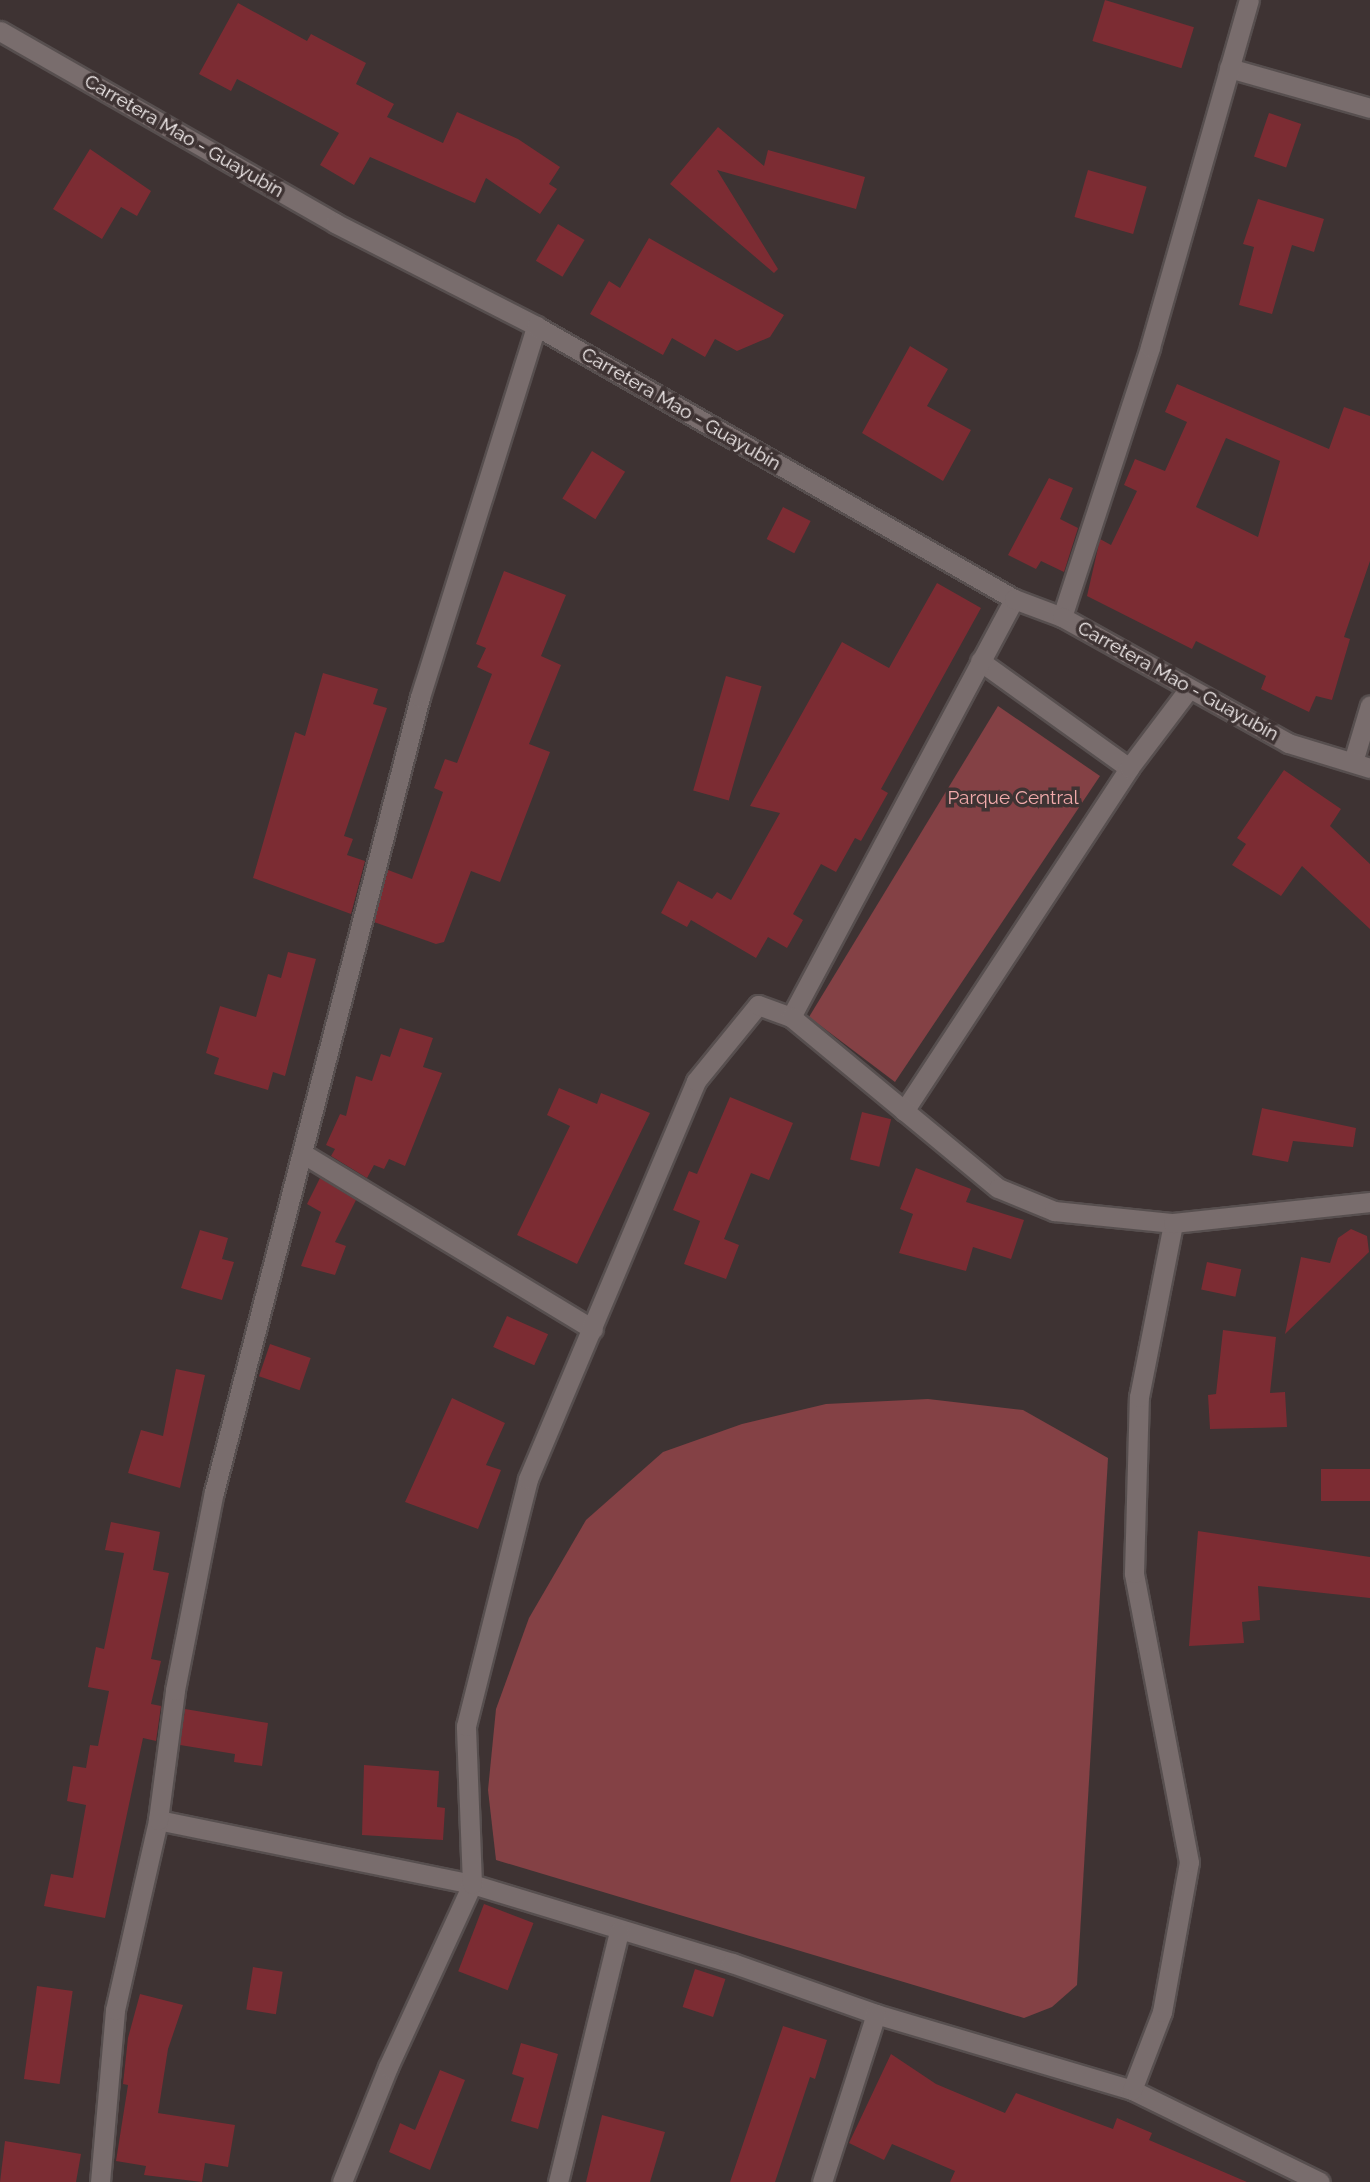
<!DOCTYPE html>
<html>
<head>
<meta charset="utf-8">
<style>
	body { margin:0 }
	#map { position:relative; width:1370px; height:2182px; overflow:hidden; background:#3e3333; font-family:Raleway,sans-serif }
	div>[style] { position:absolute }
	.green>* { inset:0; background:#844145 }
	.building>* { inset:0; background:#7c2c33; transform-origin:0 0 }
	.roads { filter:drop-shadow(2px 0 #574f4f) drop-shadow(-2px 0 #574f4f) drop-shadow(0 2px #574f4f) drop-shadow(0 -2px #574f4f) }
	.minor>* { height:19px; margin:-9.5px; padding:0 9.5px; transform-origin:9.5px; border-radius:9.5px; background:#796d6d }
	.secondary>* { height:19px; margin:-9.5px; padding:0 9.5px; transform-origin:9.5px; border-radius:9.5px; background:#796d6d }
	span { translate:-50% -50%; white-space:nowrap; text-align:center; line-height:1.15; -webkit-text-stroke:7px #3e3333; paint-order:stroke }
	.street-label { font-size:19px; color:#f8f2f2 }
	.park-label { font-size:19px; color:#f2abac }
</style>
</head>
<body>
<div id="map">
	<div class="green">
		<div style="clip-path:polygon(998px 706px,1100px 776px,895px 1082px,809px 1017px)"></div>
		<div style="clip-path:polygon(928px 1399px,1023px 1410px,1108px 1458px,1077px 1985px,1052px 2007px,1024px 2018px,496px 1860px,488px 1790px,496px 1709px,529px 1618px,586px 1520px,663px 1452px,742px 1424px,826px 1404px)"></div>
	</div>
	<div class="building">
		<div style="left:1105px;top:0;width:93px;height:43px;rotate:17deg"></div>
		<div style="clip-path:polygon(238px 3px,307px 41px,311px 34px,366px 63px,356px 84px,394px 104px,387px 117px,443px 143px,457px 112px,518px 139px,560px 167px,549px 184px,557px 189px,540px 214px,486px 178px,475px 203px,370px 157px,354px 185px,320px 165px,339px 133px,237px 79px,231px 91px,199px 74px)"></div>
		<div style="left:1269px;top:113px;width:34px;height:46px;rotate:19deg"></div>
		<div style="clip-path:polygon(718px 127px,764px 166px,768px 150px,865px 177px,856px 209px,717px 170px,778px 269px,774px 273px,670px 184px)"></div>
		<div style="clip-path:polygon(90px 149px,151px 191px,137px 216px,121px 207px,102px 239px,53px 209px)"></div>
		<div style="left:1088px;top:170px;width:61px;height:49px;rotate:16deg"></div>
		<div style="clip-path:polygon(1258px 199px,1324px 219px,1314px 252px,1292px 245px,1272px 314px,1239px 305px,1254px 247px,1243px 244px)"></div>
		<div style="left:558px;top:224px;width:31px;height:43px;rotate:31deg"></div>
		<div style="clip-path:polygon(649px 238px,784px 315px,770px 337px,737px 351px,715px 339px,705px 357px,672px 338px,663px 355px,590px 314px,609px 281px,620px 288px)"></div>
		<div style="clip-path:polygon(910px 346px,948px 369px,927px 406px,971px 430px,943px 481px,862px 433px)"></div>
		<div style="clip-path:polygon(evenodd,1177px 384px,1329px 449px,1344px 407px,1370px 416px,1370px 561px,1344px 637px,1350px 639px,1332px 700px,1316px 696px,1309px 712px,1261px 689px,1266px 676px,1196px 641px,1192px 649px,1087px 596px,1100px 539px,1111px 545px,1137px 491px,1124px 485px,1135px 459px,1165px 471px,1187px 422px,1165px 412px,1177px 384px,1226px 438px,1280px 461px,1258px 537px,1196px 507px,1226px 438px)"></div>
		<div style="left:592px;top:451px;width:39px;height:56px;rotate:32deg"></div>
		<div style="clip-path:polygon(1049px 478px,1073px 488px,1060px 519px,1078px 528px,1064px 572px,1041px 561px,1036px 569px,1008px 555px)"></div>
		<div style="left:783px;top:507px;width:31px;height:36px;rotate:27deg"></div>
		<div style="clip-path:polygon(504px 571px,566px 595px,541px 656px,561px 665px,529px 744px,550px 752px,500px 882px,471px 871px,444px 942px,436px 944px,374px 922px,388px 870px,412px 879px,443px 792px,434px 788px,445px 759px,457px 763px,492px 674px,477px 667px,486px 648px,476px 644px)"></div>
		<div style="clip-path:polygon(937px 583px,981px 608px,881px 789px,888px 793px,861px 841px,855px 838px,836px 872px,821px 864px,793px 914px,803px 920px,787px 948px,768px 937px,756px 958px,691px 920px,687px 927px,661px 913px,678px 881px,712px 899px,717px 892px,731px 900px,780px 813px,750px 806px,842px 642px,889px 668px)"></div>
		<div style="clip-path:polygon(323px 673px,378px 689px,373px 704px,387px 708px,344px 836px,353px 839px,347px 855px,365px 861px,351px 914px,253px 878px,295px 732px,305px 736px)"></div>
		<div style="left:726px;top:676px;width:37px;height:119px;rotate:16deg"></div>
		<div style="clip-path:polygon(1284px 770px,1341px 809px,1330px 826px,1370px 864px,1370px 929px,1302px 866px,1281px 896px,1232px 865px,1246px 844px,1237px 838px)"></div>
		<div style="clip-path:polygon(288px 952px,316px 959px,285px 1076px,273px 1072px,268px 1090px,214px 1074px,219px 1058px,206px 1053px,220px 1006px,256px 1017px,268px 974px,281px 978px)"></div>
		<div style="clip-path:polygon(400px 1028px,433px 1038px,423px 1067px,442px 1073px,405px 1166px,389px 1159px,384px 1169px,374px 1165px,367px 1178px,331px 1156px,335px 1149px,326px 1145px,340px 1114px,346px 1116px,356px 1076px,372px 1081px,381px 1054px,390px 1057px)"></div>
		<div style="clip-path:polygon(559px 1088px,597px 1104px,601px 1093px,650px 1113px,577px 1264px,517px 1235px,570px 1126px,547px 1115px)"></div>
		<div style="clip-path:polygon(730px 1097px,793px 1123px,769px 1180px,751px 1173px,724px 1239px,739px 1245px,726px 1279px,684px 1264px,700px 1221px,673px 1210px,689px 1171px,697px 1174px)"></div>
		<div style="clip-path:polygon(1262px 1108px,1356px 1128px,1353px 1147px,1293px 1141px,1288px 1162px,1252px 1155px)"></div>
		<div style="left:862px;top:1112px;width:30px;height:49px;rotate:14deg"></div>
		<div style="clip-path:polygon(916px 1168px,971px 1189px,966px 1202px,1024px 1220px,1011px 1259px,973px 1247px,966px 1271px,899px 1253px,913px 1214px,900px 1209px)"></div>
		<div style="clip-path:polygon(320px 1178px,356px 1200px,335px 1242px,346px 1246px,335px 1275px,301px 1266px,321px 1212px,307px 1204px)"></div>
		<div style="clip-path:polygon(1351px 1229px,1367px 1236px,1369px 1252px,1285px 1334px,1301px 1257px,1330px 1263px,1338px 1238px)"></div>
		<div style="clip-path:polygon(200px 1230px,228px 1238px,222px 1259px,234px 1262px,222px 1300px,181px 1288px)"></div>
		<div style="left:1207px;top:1262px;width:35px;height:28px;rotate:12deg"></div>
		<div style="left:507px;top:1316px;width:45px;height:34px;rotate:24deg"></div>
		<div style="clip-path:polygon(1223px 1330px,1276px 1337px,1270px 1393px,1285px 1392px,1287px 1427px,1210px 1429px,1208px 1395px,1216px 1394px)"></div>
		<div style="left:270px;top:1344px;width:43px;height:34px;rotate:19deg"></div>
		<div style="clip-path:polygon(176px 1369px,205px 1375px,180px 1488px,128px 1473px,141px 1430px,163px 1436px)"></div>
		<div style="clip-path:polygon(452px 1398px,505px 1423px,486px 1465px,501px 1470px,478px 1529px,405px 1502px)"></div>
		<div style="left:1370px;top:1469px;width:32px;height:49px;rotate:90deg"></div>
		<div style="clip-path:polygon(111px 1522px,160px 1532px,153px 1570px,169px 1573px,151px 1659px,161px 1661px,151px 1704px,161px 1706px,156px 1741px,143px 1738px,105px 1918px,44px 1906px,51px 1874px,73px 1878px,86px 1805px,67px 1801px,73px 1766px,86px 1768px,90px 1745px,98px 1746px,109px 1691px,88px 1687px,96px 1647px,104px 1649px,124px 1553px,105px 1550px)"></div>
		<div style="clip-path:polygon(1198px 1531px,1370px 1557px,1370px 1598px,1258px 1586px,1260px 1620px,1242px 1622px,1244px 1643px,1189px 1646px)"></div>
		<div style="clip-path:polygon(185px 1709px,268px 1723px,262px 1766px,234px 1762px,235px 1754px,180px 1745px)"></div>
		<div style="clip-path:polygon(364px 1765px,439px 1771px,437px 1807px,445px 1808px,443px 1840px,362px 1835px)"></div>
		<div style="left:484px;top:1904px;width:53px;height:72px;rotate:21deg"></div>
		<div style="left:253px;top:1967px;width:30px;height:43px;rotate:9deg"></div>
		<div style="left:695px;top:1969px;width:32px;height:40px;rotate:18deg"></div>
		<div style="left:37px;top:1986px;width:36px;height:94px;rotate:8deg"></div>
		<div style="clip-path:polygon(140px 1994px,183px 2005px,168px 2049px,158px 2113px,235px 2125px,228px 2167px,205px 2163px,202px 2182px,144px 2175px,146px 2166px,116px 2161px,128px 2085px,123px 2084px,128px 2038px)"></div>
		<div style="clip-path:polygon(783px 2026px,827px 2040px,815px 2079px,810px 2077px,775px 2182px,730px 2182px)"></div>
		<div style="clip-path:polygon(521px 2043px,558px 2054px,538px 2129px,511px 2121px,524px 2078px,512px 2074px)"></div>
		<div style="clip-path:polygon(891px 2054px,936px 2084px,1005px 2113px,1016px 2093px,1113px 2129px,1117px 2118px,1152px 2133px,1149px 2140px,1247px 2182px,950px 2182px,955px 2171px,892px 2144px,884px 2160px,849px 2143px)"></div>
		<div style="clip-path:polygon(440px 2070px,465px 2080px,430px 2170px,389px 2152px,400px 2123px,415px 2130px)"></div>
		<div style="clip-path:polygon(602px 2115px,665px 2132px,650px 2182px,586px 2182px)"></div>
		<div style="clip-path:polygon(5px 2141px,81px 2154px,76px 2182px,0 2182px)"></div>
	</div>
	<div class="roads">
		<div class="minor">
			<div style="left:1229px;top:68px;width:147px;rotate:15.8deg"></div>
			<div style="left:1062px;top:617px;width:284px;rotate:-71.9deg"></div>
			<div style="left:1150px;top:347px;width:361px;rotate:-74.1deg"></div>
			<div style="left:980px;top:661px;width:183px;rotate:35.7deg"></div>
			<div style="left:1353px;top:762px;width:59px;rotate:-73.4deg"></div>
			<div style="left:791px;top:1017px;width:474px;rotate:-61.9deg"></div>
			<div style="left:904px;top:1111px;width:410px;rotate:-56.7deg"></div>
			<div style="left:1129px;top:768px;width:98px;rotate:-52.9deg"></div>
			<div style="left:302px;top:1153px;width:340px;rotate:31.2deg"></div>
			<div style="left:158px;top:1820px;width:320px;rotate:11.5deg"></div>
			<div style="left:472px;top:1884px;width:272px;rotate:16.9deg"></div>
			<div style="left:732px;top:1963px;width:153px;rotate:19.5deg"></div>
			<div style="left:876px;top:2014px;width:267px;rotate:16.5deg"></div>
			<div style="left:1132px;top:2090px;width:209px;rotate:26.1deg"></div>
			<div style="left:1132px;top:2090px;width:84px;rotate:-69deg"></div>
			<div style="left:1162px;top:2012px;width:152px;rotate:-79.8deg"></div>
			<div style="left:1189px;top:1862px;width:294px;rotate:-100.8deg"></div>
			<div style="left:1134px;top:1573px;width:176px;rotate:-88.4deg"></div>
			<div style="left:1139px;top:1397px;width:177px;rotate:-78.9deg"></div>
			<div style="left:100px;top:2182px;width:173px;rotate:-85deg"></div>
			<div style="left:115px;top:2010px;width:195px;rotate:-77.2deg"></div>
			<div style="left:158px;top:1820px;width:131px;rotate:-82.5deg"></div>
			<div style="left:175px;top:1690px;width:202px;rotate:-78.9deg"></div>
			<div style="left:214px;top:1492px;width:821px;rotate:-75.47deg"></div>
			<div style="left:420px;top:697px;width:389px;rotate:-72.6deg"></div>
			<div style="left:342px;top:2182px;width:124px;rotate:-68.2deg"></div>
			<div style="left:388px;top:2067px;width:201px;rotate:-65.3deg"></div>
			<div style="left:472px;top:1884px;width:158px;rotate:-92.2deg"></div>
			<div style="left:466px;top:1726px;width:255px;rotate:-75.9deg"></div>
			<div style="left:528px;top:1479px;width:432px;rotate:-67.1deg"></div>
			<div style="left:696px;top:1081px;width:98px;rotate:-50.8deg"></div>
			<div style="left:758px;top:1005px;width:35px;rotate:20deg"></div>
			<div style="left:791px;top:1017px;width:268px;rotate:39.6deg"></div>
			<div style="left:998px;top:1188px;width:61px;rotate:22.3deg"></div>
			<div style="left:1054px;top:1211px;width:120px;rotate:5.8deg"></div>
			<div style="left:1173px;top:1223px;width:198px;rotate:-6.1deg"></div>
			<div style="left:558px;top:2182px;width:258px;rotate:-76.3deg"></div>
			<div style="left:822px;top:2182px;width:176px;rotate:-72.2deg"></div>
		</div>
		<div class="secondary">
			<div style="left:0;top:31px;width:386px;rotate:29.8deg"></div>
			<div style="left:335px;top:223px;width:226px;rotate:27.1deg"></div>
			<div style="left:536px;top:326px;width:550px;rotate:29.73deg"></div>
			<div style="left:1014px;top:599px;width:51px;rotate:20.6deg"></div>
			<div style="left:1062px;top:617px;width:259px;rotate:29.1deg"></div>
			<div style="left:1288px;top:743px;width:86px;rotate:17deg"></div>
		</div>
	</div>
	<div class="street-label">
		<span style="left:184px;top:136px;rotate:30deg">Carretera Mao - Guayubín</span>
		<span style="left:681px;top:409px;rotate:30deg">Carretera Mao - Guayubín</span>
		<span style="left:1178px;top:681px;rotate:29deg">Carretera Mao - Guayubín</span>
	</div>
	<div class="park-label">
		<span style="left:1013px;top:798px">Parque Central</span>
	</div>
</div>
</body>
</html>
